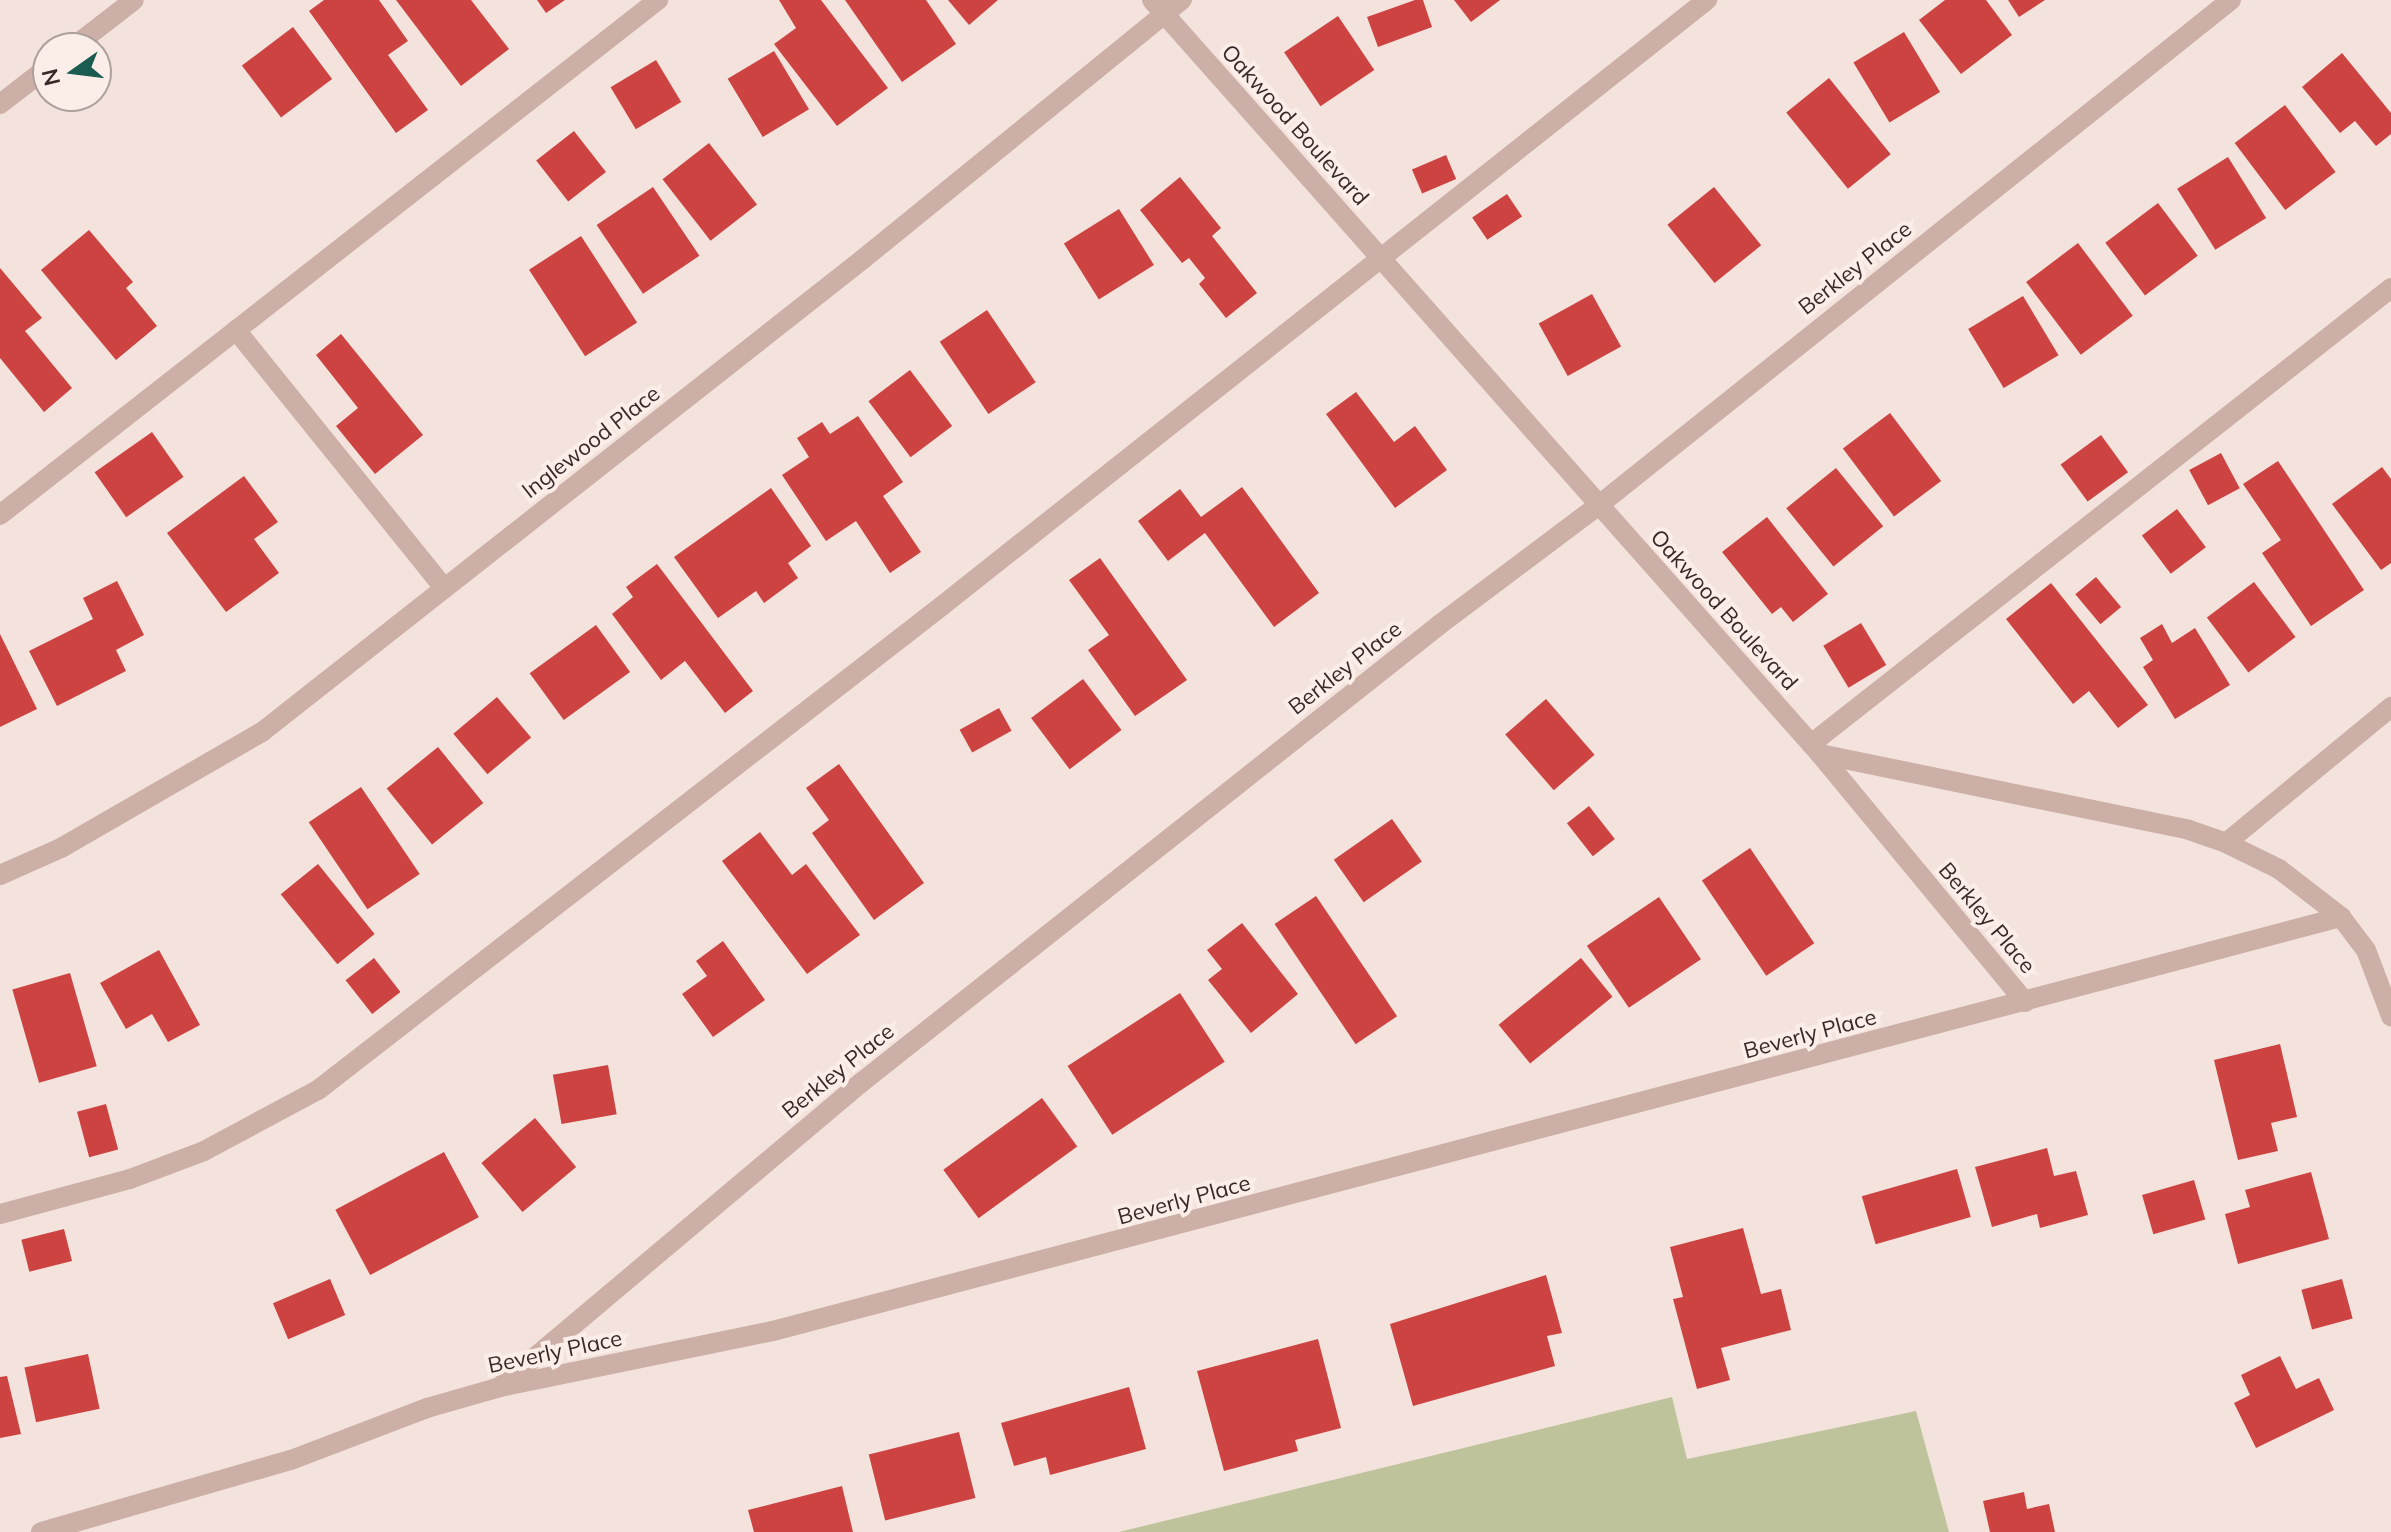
<!DOCTYPE html>
<html>
<head>
<meta charset="utf-8">
<style>
	body { margin:0 }
	#map { position:relative; width:2391px; height:1532px; overflow:hidden; background:#f3e3dc; font-family:Mulish,sans-serif }
	div>[style] { position:absolute }
	.green>* { inset:0; background:#bfc39b }
	.building>* { inset:0; background:#cc4342; transform-origin:0 0 }
	.service>* { height:20px; margin:-10px; padding:0 10px; transform-origin:10px; border-radius:10px; background:#ccafa7 }
	.minor>* { height:20px; margin:-10px; padding:0 10px; transform-origin:10px; border-radius:10px; background:#ccafa7 }
	span { translate:-50% -50%; white-space:nowrap; text-align:center; line-height:1.15; -webkit-text-stroke:8px #fbeee9; paint-order:stroke }
	.street-label { font-size:22px; color:#382928 }
	.north { position:absolute; left:32px; top:32px; width:80px; height:80px; box-sizing:border-box; background:#fbeee9; border:2px solid #ad9f9c; border-radius:50%; rotate:256deg; font-size:22px; font-weight:700; line-height:32px; text-align:center; color:#382928 }
	.north::after { content:''; display:block; margin:auto; width:28px; height:36px; background:#1b5c51; clip-path:polygon(50% 0,100% 100%,50% 72%,0 100%) }
</style>
</head>
<body>
<div id="map">
	<div class="green">
		<div style="clip-path:polygon(1672px 1397px,1687px 1459px,1916px 1411px,1949px 1532px,1119px 1532px)"></div>
	</div>
	<div class="building">
		<div style="clip-path:polygon(324px 0,379px 0,408px 41px,388px 55px,428px 110px,396px 133px,309px 11px)"></div>
		<div style="clip-path:polygon(396px 0,471px 0,509px 49px,461px 86px)"></div>
		<div style="clip-path:polygon(537px 0,565px 0,546px 13px)"></div>
		<div style="clip-path:polygon(779px 0,821px 0,888px 88px,837px 126px,774px 44px,796px 28px)"></div>
		<div style="clip-path:polygon(845px 0,926px 0,956px 44px,902px 82px)"></div>
		<div style="clip-path:polygon(948px 0,998px 0,969px 25px)"></div>
		<div style="clip-path:polygon(1415px 0,1423px 0,1432px 27px,1378px 47px,1367px 17px)"></div>
		<div style="clip-path:polygon(1454px 0,1500px 0,1471px 22px)"></div>
		<div style="clip-path:polygon(1945px 0,1986px 0,2012px 35px,1961px 74px,1919px 20px)"></div>
		<div style="clip-path:polygon(2008px 0,2045px 0,2019px 17px)"></div>
		<div style="left:1338px;top:16px;width:65px;height:65px;rotate:56deg"></div>
		<div style="left:293px;top:27px;width:65px;height:64px;rotate:53deg"></div>
		<div style="left:1904px;top:32px;width:70px;height:59px;rotate:59deg"></div>
		<div style="left:774px;top:51px;width:68px;height:54px;rotate:59deg"></div>
		<div style="clip-path:polygon(2342px 53px,2391px 113px,2391px 134px,2376px 146px,2355px 121px,2340px 133px,2302px 87px)"></div>
		<div style="left:656px;top:60px;width:49px;height:53px;rotate:59deg"></div>
		<div style="left:1829px;top:78px;width:98px;height:55px;rotate:51deg"></div>
		<div style="left:2285px;top:105px;width:84px;height:63px;rotate:53deg"></div>
		<div style="left:574px;top:131px;width:52px;height:48px;rotate:52deg"></div>
		<div style="left:709px;top:143px;width:78px;height:59px;rotate:52deg"></div>
		<div style="left:1446px;top:155px;width:26px;height:37px;rotate:67deg"></div>
		<div style="left:2228px;top:157px;width:72px;height:60px;rotate:58deg"></div>
		<div style="clip-path:polygon(1180px 177px,1221px 228px,1212px 236px,1257px 293px,1226px 318px,1199px 284px,1205px 278px,1189px 258px,1182px 263px,1140px 210px)"></div>
		<div style="left:653px;top:187px;width:83px;height:68px;rotate:56deg"></div>
		<div style="left:1714px;top:187px;width:75px;height:60px;rotate:51deg"></div>
		<div style="left:1507px;top:194px;width:27px;height:42px;rotate:56deg"></div>
		<div style="left:2158px;top:203px;width:66px;height:66px;rotate:53deg"></div>
		<div style="left:1119px;top:209px;width:66px;height:65px;rotate:58deg"></div>
		<div style="clip-path:polygon(89px 230px,133px 282px,126px 288px,157px 326px,116px 360px,41px 270px)"></div>
		<div style="left:581px;top:236px;width:103px;height:62px;rotate:57deg"></div>
		<div style="left:2078px;top:243px;width:91px;height:65px;rotate:53deg"></div>
		<div style="clip-path:polygon(0 268px,42px 318px,25px 331px,72px 388px,44px 412px,0 358px)"></div>
		<div style="left:1592px;top:294px;width:60px;height:61px;rotate:61deg"></div>
		<div style="left:2023px;top:296px;width:69px;height:64px;rotate:59deg"></div>
		<div style="left:987px;top:310px;width:87px;height:57px;rotate:56deg"></div>
		<div style="clip-path:polygon(341px 334px,423px 435px,375px 474px,336px 426px,358px 408px,316px 355px)"></div>
		<div style="left:910px;top:370px;width:70px;height:52px;rotate:53deg"></div>
		<div style="clip-path:polygon(1356px 392px,1394px 442px,1415px 426px,1447px 470px,1395px 508px,1326px 414px)"></div>
		<div style="left:1890px;top:413px;width:85px;height:59px;rotate:53deg"></div>
		<div style="clip-path:polygon(858px 416px,903px 482px,883px 496px,921px 552px,890px 573px,856px 521px,826px 541px,782px 475px,809px 457px,797px 438px,822px 422px,830px 434px)"></div>
		<div style="left:152px;top:432px;width:55px;height:70px;rotate:55deg"></div>
		<div style="left:2101px;top:435px;width:46px;height:50px;rotate:54deg"></div>
		<div style="left:2221px;top:453px;width:40px;height:36px;rotate:62deg"></div>
		<div style="clip-path:polygon(2278px 461px,2364px 590px,2311px 626px,2262px 553px,2281px 540px,2243px 484px)"></div>
		<div style="clip-path:polygon(2382px 467px,2391px 479px,2391px 563px,2381px 570px,2332px 504px)"></div>
		<div style="left:1836px;top:468px;width:75px;height:64px;rotate:51deg"></div>
		<div style="clip-path:polygon(244px 476px,278px 522px,254px 539px,279px 573px,226px 612px,167px 533px)"></div>
		<div style="clip-path:polygon(1242px 487px,1319px 593px,1274px 627px,1205px 533px,1168px 561px,1138px 521px,1180px 489px,1201px 517px)"></div>
		<div style="clip-path:polygon(771px 488px,811px 546px,788px 563px,798px 578px,764px 603px,756px 591px,718px 618px,674px 557px)"></div>
		<div style="left:2177px;top:509px;width:48px;height:44px;rotate:53deg"></div>
		<div style="clip-path:polygon(1767px 517px,1828px 594px,1793px 622px,1781px 607px,1772px 614px,1722px 552px)"></div>
		<div style="clip-path:polygon(1100px 558px,1187px 680px,1135px 716px,1088px 650px,1109px 635px,1069px 580px)"></div>
		<div style="clip-path:polygon(657px 564px,753px 691px,725px 713px,685px 661px,661px 680px,612px 614px,633px 597px,626px 587px)"></div>
		<div style="left:2096px;top:577px;width:39px;height:27px;rotate:50deg"></div>
		<div style="clip-path:polygon(117px 581px,144px 635px,116px 650px,126px 671px,57px 706px,29px 651px,93px 619px,83px 598px)"></div>
		<div style="left:2254px;top:582px;width:69px;height:59px;rotate:53deg"></div>
		<div style="clip-path:polygon(2051px 583px,2148px 705px,2118px 728px,2089px 691px,2073px 704px,2006px 619px)"></div>
		<div style="left:1861px;top:623px;width:49px;height:44px;rotate:59deg"></div>
		<div style="clip-path:polygon(2162px 624px,2172px 643px,2195px 628px,2230px 685px,2175px 719px,2143px 667px,2153px 660px,2140px 638px)"></div>
		<div style="left:596px;top:625px;width:58px;height:82px;rotate:54deg"></div>
		<div style="clip-path:polygon(0 634px,37px 709px,0 727px)"></div>
		<div style="left:1083px;top:679px;width:64px;height:65px;rotate:53deg"></div>
		<div style="left:497px;top:697px;width:53px;height:57px;rotate:50deg"></div>
		<div style="left:1546px;top:699px;width:74px;height:54px;rotate:49deg"></div>
		<div style="left:999px;top:708px;width:26px;height:45px;rotate:61deg"></div>
		<div style="left:438px;top:747px;width:72px;height:66px;rotate:51deg"></div>
		<div style="clip-path:polygon(839px 764px,924px 883px,874px 920px,812px 833px,829px 820px,806px 788px)"></div>
		<div style="left:361px;top:787px;width:105px;height:63px;rotate:56deg"></div>
		<div style="left:1589px;top:806px;width:42px;height:28px;rotate:52deg"></div>
		<div style="left:1392px;top:819px;width:52px;height:71px;rotate:55deg"></div>
		<div style="clip-path:polygon(760px 832px,792px 875px,806px 864px,860px 935px,807px 974px,722px 861px)"></div>
		<div style="left:1750px;top:848px;width:115px;height:58px;rotate:56deg"></div>
		<div style="left:318px;top:864px;width:90px;height:48px;rotate:51deg"></div>
		<div style="left:1316px;top:896px;width:145px;height:50px;rotate:56deg"></div>
		<div style="left:1659px;top:897px;width:75px;height:87px;rotate:56deg"></div>
		<div style="clip-path:polygon(1242px 923px,1298px 994px,1251px 1033px,1208px 980px,1222px 969px,1207px 950px)"></div>
		<div style="clip-path:polygon(723px 941px,765px 1000px,713px 1037px,682px 994px,707px 976px,696px 961px)"></div>
		<div style="clip-path:polygon(159px 950px,200px 1025px,168px 1042px,152px 1014px,126px 1029px,100px 983px)"></div>
		<div style="left:374px;top:958px;width:43px;height:36px;rotate:52deg"></div>
		<div style="left:1581px;top:958px;width:50px;height:106px;rotate:51deg"></div>
		<div style="left:70px;top:973px;width:97px;height:60px;rotate:74deg"></div>
		<div style="left:1180px;top:993px;width:82px;height:134px;rotate:57deg"></div>
		<div style="clip-path:polygon(2280px 1044px,2297px 1117px,2271px 1123px,2278px 1151px,2238px 1160px,2214px 1060px)"></div>
		<div style="left:608px;top:1065px;width:50px;height:56px;rotate:80deg"></div>
		<div style="left:1042px;top:1098px;width:60px;height:122px;rotate:54deg"></div>
		<div style="left:106px;top:1104px;width:47px;height:30px;rotate:75deg"></div>
		<div style="left:535px;top:1118px;width:64px;height:70px;rotate:50deg"></div>
		<div style="clip-path:polygon(2047px 1148px,2054px 1176px,2076px 1171px,2088px 1215px,2040px 1228px,2037px 1214px,1992px 1227px,1975px 1167px)"></div>
		<div style="left:444px;top:1152px;width:74px;height:123px;rotate:62deg"></div>
		<div style="left:1957px;top:1169px;width:50px;height:99px;rotate:74deg"></div>
		<div style="clip-path:polygon(2311px 1172px,2329px 1239px,2238px 1264px,2225px 1214px,2250px 1207px,2245px 1190px)"></div>
		<div style="left:2194px;top:1180px;width:41px;height:54px;rotate:74deg"></div>
		<div style="clip-path:polygon(1743px 1228px,1761px 1294px,1781px 1289px,1791px 1330px,1721px 1348px,1730px 1380px,1697px 1389px,1673px 1299px,1683px 1297px,1670px 1247px)"></div>
		<div style="left:64px;top:1229px;width:33px;height:44px;rotate:76deg"></div>
		<div style="clip-path:polygon(1546px 1275px,1562px 1333px,1547px 1336px,1555px 1366px,1413px 1406px,1390px 1324px)"></div>
		<div style="left:330px;top:1279px;width:39px;height:62px;rotate:67deg"></div>
		<div style="left:2342px;top:1279px;width:41px;height:42px;rotate:75deg"></div>
		<div style="clip-path:polygon(1318px 1339px,1341px 1428px,1295px 1440px,1298px 1451px,1224px 1471px,1197px 1371px)"></div>
		<div style="left:88px;top:1354px;width:56px;height:65px;rotate:78deg"></div>
		<div style="clip-path:polygon(2280px 1356px,2296px 1389px,2319px 1378px,2334px 1410px,2256px 1448px,2234px 1403px,2250px 1395px,2241px 1375px)"></div>
		<div style="clip-path:polygon(7px 1376px,21px 1434px,0 1438px,0 1377px)"></div>
		<div style="clip-path:polygon(1129px 1387px,1146px 1449px,1050px 1475px,1046px 1457px,1014px 1466px,1001px 1423px)"></div>
		<div style="left:959px;top:1432px;width:68px;height:93px;rotate:76deg"></div>
		<div style="clip-path:polygon(842px 1486px,853px 1532px,754px 1532px,748px 1510px)"></div>
		<div style="clip-path:polygon(2024px 1492px,2027px 1509px,2049px 1504px,2055px 1532px,1990px 1532px,1983px 1501px)"></div>
	</div>
	<div class="service">
		<div style="left:236px;top:330px;width:331px;rotate:51.1deg"></div>
		<div style="left:0;top:515px;width:836px;rotate:-38.05deg"></div>
		<div style="left:1811px;top:744px;width:738px;rotate:-38.17deg"></div>
		<div style="left:0;top:1214px;width:135px;rotate:-15.1deg"></div>
		<div style="left:130px;top:1179px;width:79px;rotate:-20.7deg"></div>
		<div style="left:204px;top:1151px;width:129px;rotate:-28.2deg"></div>
		<div style="left:318px;top:1090px;width:791px;rotate:-37.81deg"></div>
		<div style="left:943px;top:605px;width:975px;rotate:-38.38deg"></div>
	</div>
	<div class="minor">
		<div style="left:1152px;top:0;width:1007px;rotate:48.46deg"></div>
		<div style="left:1820px;top:754px;width:377px;rotate:11.6deg"></div>
		<div style="left:2189px;top:830px;width:39px;rotate:19deg"></div>
		<div style="left:2226px;top:843px;width:59px;rotate:26.1deg"></div>
		<div style="left:2279px;top:869px;width:78px;rotate:37.7deg"></div>
		<div style="left:2341px;top:917px;width:41px;rotate:52.9deg"></div>
		<div style="left:2366px;top:950px;width:71px;rotate:69.3deg"></div>
		<div style="left:72px;top:48px;width:78px;rotate:-37.7deg"></div>
		<div style="left:0;top:104px;width:61px;rotate:-37.6deg"></div>
		<div style="left:1820px;top:754px;width:322px;rotate:50.4deg"></div>
		<div style="left:2226px;top:843px;width:214px;rotate:-39.5deg"></div>
		<div style="left:0;top:875px;width:67px;rotate:-23.9deg"></div>
		<div style="left:61px;top:848px;width:232px;rotate:-30deg"></div>
		<div style="left:262px;top:732px;width:765px;rotate:-38.2deg"></div>
		<div style="left:863px;top:259px;width:411px;rotate:-39.1deg"></div>
		<div style="left:502px;top:1385px;width:471px;rotate:-40.1deg"></div>
		<div style="left:862px;top:1082px;width:736px;rotate:-38.38deg"></div>
		<div style="left:1439px;top:625px;width:200px;rotate:-36.9deg"></div>
		<div style="left:1599px;top:505px;width:809px;rotate:-38.63deg"></div>
		<div style="left:41px;top:1532px;width:260px;rotate:-16.1deg"></div>
		<div style="left:291px;top:1460px;width:146px;rotate:-20.9deg"></div>
		<div style="left:427px;top:1408px;width:76px;rotate:-16deg"></div>
		<div style="left:500px;top:1387px;width:279px;rotate:-11.6deg"></div>
		<div style="left:773px;top:1331px;width:1622px;rotate:-14.79deg"></div>
	</div>
	<div class="street-label">
		<span style="left:1295px;top:125px;rotate:48deg">Oakwood Boulevard</span>
		<span style="left:1855px;top:268px;rotate:-38deg">Berkley Place</span>
		<span style="left:591px;top:442px;rotate:-38deg">Inglewood Place</span>
		<span style="left:1724px;top:610px;rotate:48deg">Oakwood Boulevard</span>
		<span style="left:1345px;top:668px;rotate:-38deg">Berkley Place</span>
		<span style="left:1987px;top:918px;rotate:50deg">Berkley Place</span>
		<span style="left:1810px;top:1034px;rotate:-15deg">Beverly Place</span>
		<span style="left:838px;top:1071px;rotate:-39deg">Berkley Place</span>
		<span style="left:1184px;top:1200px;rotate:-15deg">Beverly Place</span>
		<span style="left:555px;top:1352px;rotate:-12deg">Beverly Place</span>
	</div>
	<div class="north">N</div>
</div>
</body>
</html>
